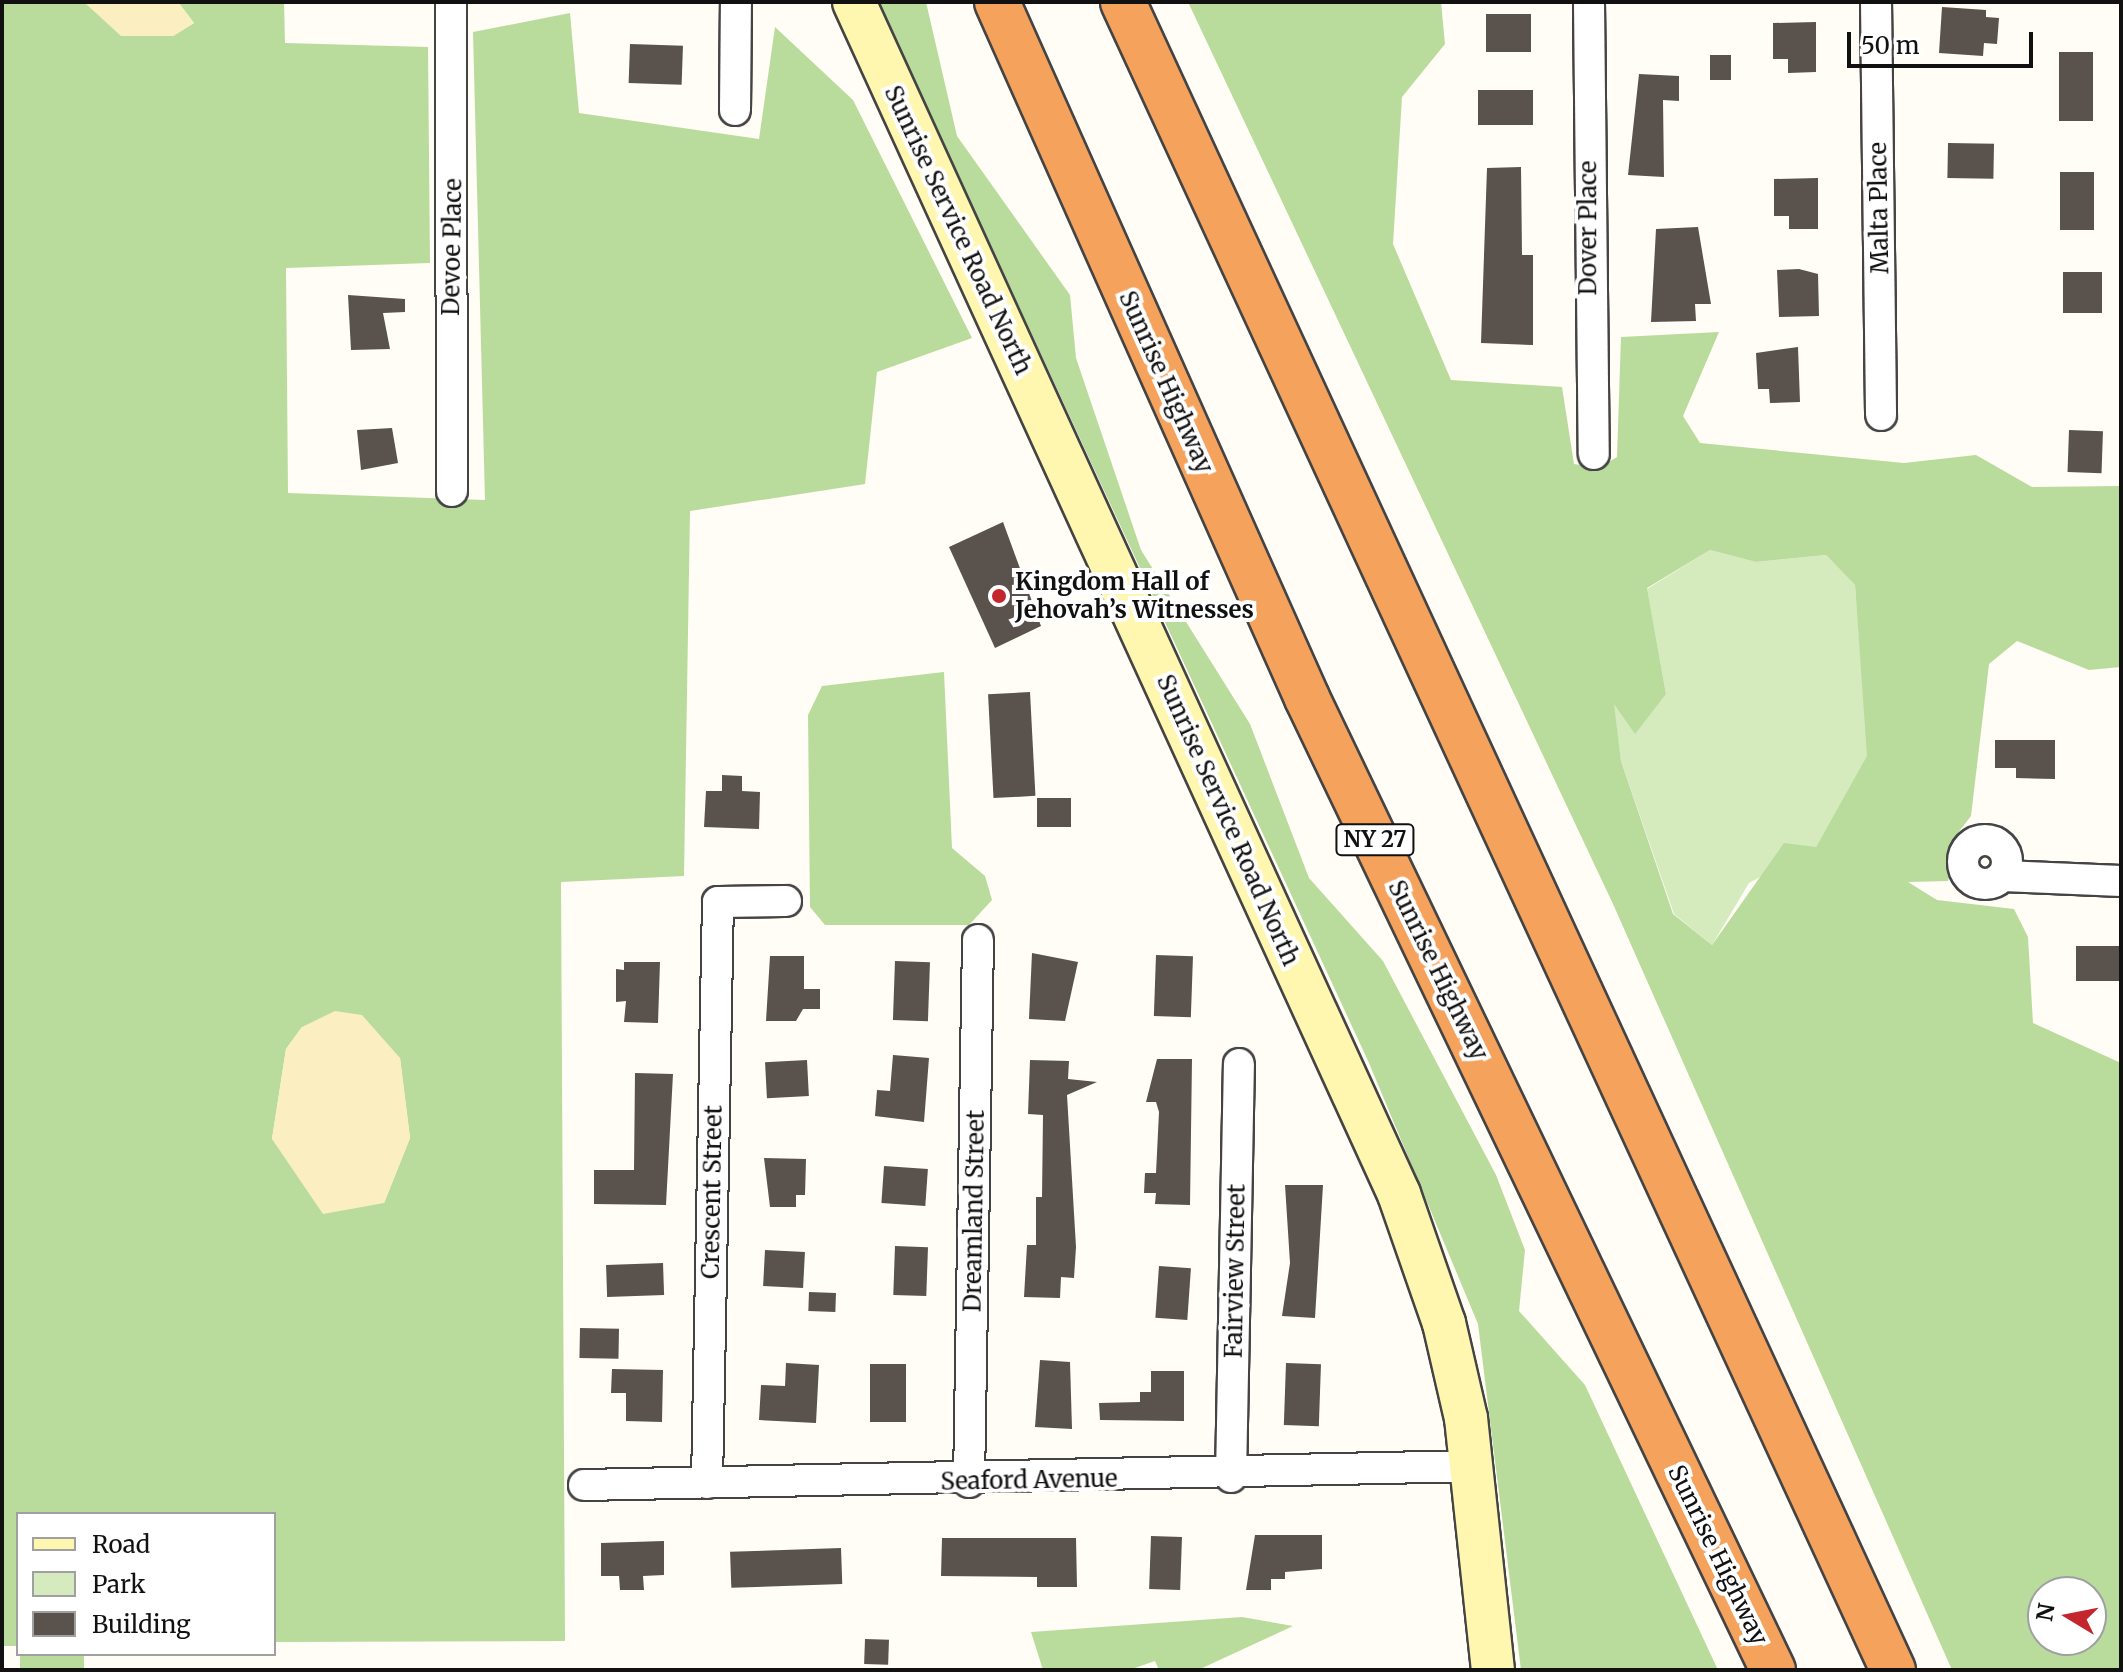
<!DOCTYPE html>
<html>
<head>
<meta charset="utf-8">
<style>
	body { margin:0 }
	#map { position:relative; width:2123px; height:1672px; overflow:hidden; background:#fffdf5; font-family:Merriweather,serif }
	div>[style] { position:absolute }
	.green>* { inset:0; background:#d5ebbd }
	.forest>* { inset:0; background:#b9dc9c; transform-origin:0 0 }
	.sand>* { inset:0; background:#fbeec1 }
	.building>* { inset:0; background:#5a524d; transform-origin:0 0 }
	.roads { filter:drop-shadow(2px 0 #444) drop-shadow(-2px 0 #444) drop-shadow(0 2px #444) drop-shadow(0 -2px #444) }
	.street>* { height:30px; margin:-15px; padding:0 15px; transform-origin:15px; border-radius:15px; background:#fff }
	.street>.ring { margin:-15px; padding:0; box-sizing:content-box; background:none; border:30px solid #fff; border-radius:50% }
	.secondary>* { height:42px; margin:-21px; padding:0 21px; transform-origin:21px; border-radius:21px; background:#fff6b0 }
	.highway>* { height:44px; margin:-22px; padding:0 22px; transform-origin:22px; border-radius:22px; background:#f5a25d }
	.dots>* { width:22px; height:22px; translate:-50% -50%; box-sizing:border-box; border:4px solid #fff; border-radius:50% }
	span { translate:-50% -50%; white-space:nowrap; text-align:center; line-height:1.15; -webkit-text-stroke:8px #fff; paint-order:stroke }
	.shield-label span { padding:2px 6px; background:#fff; border:2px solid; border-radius:6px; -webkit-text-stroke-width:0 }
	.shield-label { font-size:22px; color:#111; font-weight:700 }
	.street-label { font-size:24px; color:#111 }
	.poi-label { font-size:24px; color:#111; font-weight:700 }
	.left { translate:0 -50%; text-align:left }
	.frame { position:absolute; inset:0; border:4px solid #111; pointer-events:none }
	.legend { position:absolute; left:16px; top:1512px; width:260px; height:144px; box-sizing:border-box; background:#fff; border:2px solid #a0a0a0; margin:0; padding:10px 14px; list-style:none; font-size:24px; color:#111 }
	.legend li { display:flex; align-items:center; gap:16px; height:40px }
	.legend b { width:40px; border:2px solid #a0a0a0 }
	.north { position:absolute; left:2027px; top:1576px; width:80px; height:80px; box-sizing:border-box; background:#fff; border:2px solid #a0a0a0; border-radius:50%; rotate:280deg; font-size:22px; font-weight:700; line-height:32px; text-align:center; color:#111 }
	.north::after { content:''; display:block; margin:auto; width:28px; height:36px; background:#c4262e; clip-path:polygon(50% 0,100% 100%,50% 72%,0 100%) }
	.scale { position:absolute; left:1847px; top:32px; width:186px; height:36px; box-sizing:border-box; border:4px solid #111; border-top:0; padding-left:10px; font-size:24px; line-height:28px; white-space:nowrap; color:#111; -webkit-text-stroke:6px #fff; paint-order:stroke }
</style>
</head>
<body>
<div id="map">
	<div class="green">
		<div style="clip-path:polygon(1710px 550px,1756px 562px,1826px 555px,1855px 585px,1868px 756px,1816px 847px,1749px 883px,1712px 945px,1674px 914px,1621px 761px,1613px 702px,1666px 694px,1647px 589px)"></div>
	</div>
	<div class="forest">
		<div style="clip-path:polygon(evenodd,2px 2px,84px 2px,122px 35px,173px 36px,194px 23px,178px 2px,284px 2px,285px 43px,428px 47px,430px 263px,286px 268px,288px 493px,485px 500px,473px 32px,570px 13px,579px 113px,759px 139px,775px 27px,853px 100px,972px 338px,877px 372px,865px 484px,690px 511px,684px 876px,561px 882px,565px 1641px,274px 1642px,274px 1514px,18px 1514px,18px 1646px,2px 1646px,2px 2px,302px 1027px,400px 1058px,410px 1138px,384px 1203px,272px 1139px,286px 1049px,302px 1027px)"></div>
		<div style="clip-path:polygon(878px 2px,926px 2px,957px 136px,1070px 295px,1076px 358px,1141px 550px,1250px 724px,1309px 878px,1383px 961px,1496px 1175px,1525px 1250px,1519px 1311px,1585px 1385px,1718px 1670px,1521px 1670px,1478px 1324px,1369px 1063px)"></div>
		<div style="clip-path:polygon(evenodd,1188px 2px,1441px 2px,1445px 44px,1402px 97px,1393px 244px,1451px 380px,1562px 387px,1574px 464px,1599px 468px,1617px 457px,1621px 337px,1719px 332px,1683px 416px,1700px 443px,1904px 463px,1976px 455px,2032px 487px,2121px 486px,2121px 667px,2089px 670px,2017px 641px,1989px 664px,1971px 816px,1957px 834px,1948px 881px,1908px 882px,1937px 900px,2014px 909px,2028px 937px,2033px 1023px,2121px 1063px,2121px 1670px,1952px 1670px,1613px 904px,1188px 2px,1710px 550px,1756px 562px,1826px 555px,1855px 585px,1867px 756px,1816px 847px,1784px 843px,1712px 945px,1673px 914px,1621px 761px,1614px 704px,1635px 734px,1666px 694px,1647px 588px,1710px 550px,1188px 2px,2043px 1592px,2091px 1592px,2091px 1640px,2043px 1640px,2043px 1592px)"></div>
		<div style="clip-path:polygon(944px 672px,952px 848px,985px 876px,992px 900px,969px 925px,825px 925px,810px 907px,808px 715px,822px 686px)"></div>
		<div style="clip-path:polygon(1242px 1617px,1293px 1626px,1198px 1670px,1159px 1670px,1155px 1661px,1129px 1670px,1043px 1670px,1031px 1632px)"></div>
		<div style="left:20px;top:1654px;width:64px;height:16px"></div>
	</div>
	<div class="sand">
		<div style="clip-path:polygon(84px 2px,178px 2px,194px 23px,173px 36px,121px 36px)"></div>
		<div style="clip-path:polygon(335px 1011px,362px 1015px,400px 1058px,410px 1138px,384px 1203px,323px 1214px,272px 1139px,286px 1049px,302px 1027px)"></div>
	</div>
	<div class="building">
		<div style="clip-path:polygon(1942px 7px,1986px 10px,1986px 17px,1999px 18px,1997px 44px,1984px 43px,1983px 56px,1939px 53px)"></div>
		<div style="left:1486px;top:14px;width:45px;height:38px"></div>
		<div style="clip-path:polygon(1816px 22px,1816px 72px,1788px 73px,1788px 59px,1773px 59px,1773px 23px)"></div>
		<div style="left:630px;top:44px;width:53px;height:39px;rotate:2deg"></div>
		<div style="left:2059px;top:52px;width:34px;height:69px"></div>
		<div style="left:1710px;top:55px;width:21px;height:25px"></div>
		<div style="clip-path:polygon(1639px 74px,1679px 76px,1679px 101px,1663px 100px,1664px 177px,1628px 175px)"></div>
		<div style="left:1478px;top:90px;width:55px;height:35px"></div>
		<div style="left:1948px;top:143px;width:46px;height:35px;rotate:1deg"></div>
		<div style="clip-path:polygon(1521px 167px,1522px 255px,1533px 255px,1533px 345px,1481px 343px,1487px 168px)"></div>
		<div style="left:2060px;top:172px;width:34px;height:58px"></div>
		<div style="clip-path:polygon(1818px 178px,1818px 229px,1789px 229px,1789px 216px,1774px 216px,1774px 179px)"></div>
		<div style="clip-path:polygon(1698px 227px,1711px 304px,1695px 304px,1696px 321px,1651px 322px,1656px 229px)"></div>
		<div style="clip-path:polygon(1799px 269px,1818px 274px,1819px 316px,1779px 317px,1777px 270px)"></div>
		<div style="left:2063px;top:272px;width:39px;height:41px"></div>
		<div style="clip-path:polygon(348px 295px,405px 299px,405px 312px,383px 313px,390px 349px,351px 350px)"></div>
		<div style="clip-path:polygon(1798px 347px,1800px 402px,1770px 403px,1769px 389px,1758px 389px,1756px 353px)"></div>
		<div style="clip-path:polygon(392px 428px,398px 463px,361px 470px,357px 430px)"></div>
		<div style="left:2069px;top:430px;width:34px;height:42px;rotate:2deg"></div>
		<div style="clip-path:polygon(1003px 522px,1041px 626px,995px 648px,949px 547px)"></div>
		<div style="left:1030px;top:692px;width:104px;height:42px;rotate:87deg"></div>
		<div style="clip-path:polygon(1995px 740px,2055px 740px,2055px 779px,2016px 778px,2016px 768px,1995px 768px)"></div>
		<div style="clip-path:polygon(722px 775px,742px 776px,742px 791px,760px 792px,759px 829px,704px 827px,706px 791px,722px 791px)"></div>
		<div style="left:1071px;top:798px;width:29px;height:34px;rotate:90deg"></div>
		<div style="left:2121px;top:946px;width:35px;height:45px;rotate:90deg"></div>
		<div style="clip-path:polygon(1032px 953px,1078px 962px,1065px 1021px,1029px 1019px)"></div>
		<div style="left:1156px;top:955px;width:37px;height:61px;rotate:2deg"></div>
		<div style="clip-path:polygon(770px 956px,804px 956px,804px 989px,820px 989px,820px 1009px,803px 1009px,796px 1021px,766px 1021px)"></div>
		<div style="left:895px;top:961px;width:35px;height:59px;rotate:2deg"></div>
		<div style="clip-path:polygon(624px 962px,660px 962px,658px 1023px,624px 1022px,626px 1001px,616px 1002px,616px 969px,624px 970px)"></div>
		<div style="clip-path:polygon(893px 1055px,929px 1058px,924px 1122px,875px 1116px,877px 1090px,890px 1091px)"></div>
		<div style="clip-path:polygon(1157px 1059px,1192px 1059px,1190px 1205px,1155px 1204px,1156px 1193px,1144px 1193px,1145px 1173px,1156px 1173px,1159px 1112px,1156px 1102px,1146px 1102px)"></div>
		<div style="left:807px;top:1060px;width:36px;height:42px;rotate:87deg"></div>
		<div style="clip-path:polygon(1030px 1060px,1069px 1061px,1068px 1079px,1097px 1082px,1067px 1095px,1076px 1247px,1074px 1278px,1061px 1277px,1060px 1298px,1024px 1297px,1027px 1245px,1036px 1245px,1036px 1197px,1042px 1197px,1043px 1115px,1028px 1114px)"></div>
		<div style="clip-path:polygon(635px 1073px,673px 1074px,666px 1205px,594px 1204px,594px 1170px,634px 1170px)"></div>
		<div style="clip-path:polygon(764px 1158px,806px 1159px,805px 1195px,796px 1195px,796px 1207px,770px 1207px)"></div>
		<div style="left:884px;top:1166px;width:44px;height:37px;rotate:4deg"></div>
		<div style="clip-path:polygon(1285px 1185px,1323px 1185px,1315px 1318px,1282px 1316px,1290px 1263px)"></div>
		<div style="left:895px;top:1246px;width:33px;height:49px;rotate:2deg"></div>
		<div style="left:765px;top:1250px;width:40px;height:36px;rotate:3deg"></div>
		<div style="left:663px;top:1263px;width:32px;height:57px;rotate:88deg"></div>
		<div style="left:1159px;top:1266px;width:32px;height:52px;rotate:4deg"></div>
		<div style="left:809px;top:1292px;width:27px;height:19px;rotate:2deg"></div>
		<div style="left:580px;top:1328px;width:39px;height:30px;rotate:1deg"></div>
		<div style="clip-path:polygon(1040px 1360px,1070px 1362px,1072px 1429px,1035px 1427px)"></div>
		<div style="clip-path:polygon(786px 1363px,819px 1365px,816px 1423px,759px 1420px,761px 1385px,785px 1386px)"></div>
		<div style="left:1286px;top:1363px;width:35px;height:62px;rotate:2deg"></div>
		<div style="left:906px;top:1364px;width:58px;height:36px;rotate:90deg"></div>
		<div style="clip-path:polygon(612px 1369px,663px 1370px,662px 1422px,626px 1421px,626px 1393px,611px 1393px)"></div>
		<div style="clip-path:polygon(1151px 1371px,1184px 1371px,1184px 1421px,1100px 1420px,1099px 1403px,1140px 1402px,1140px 1392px,1151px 1392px)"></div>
		<div style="clip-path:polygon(1255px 1535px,1322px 1535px,1322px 1569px,1285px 1572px,1285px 1579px,1271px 1579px,1271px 1590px,1246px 1590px)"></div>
		<div style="left:1151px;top:1536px;width:31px;height:53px;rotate:2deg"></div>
		<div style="clip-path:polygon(942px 1538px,1076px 1538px,1077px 1587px,1037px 1587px,1037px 1577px,941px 1576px)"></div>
		<div style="clip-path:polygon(664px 1541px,664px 1575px,643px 1576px,644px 1590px,620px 1590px,619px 1576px,601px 1576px,601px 1543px)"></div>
		<div style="left:841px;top:1548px;width:36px;height:111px;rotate:88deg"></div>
		<div style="left:865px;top:1639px;width:24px;height:25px;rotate:2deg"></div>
	</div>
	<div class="roads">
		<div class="street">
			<div style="left:451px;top:2px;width:489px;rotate:89.9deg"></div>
			<div style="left:1589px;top:2px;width:452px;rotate:89.4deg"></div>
			<div style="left:1876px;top:2px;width:413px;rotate:89.3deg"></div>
			<div style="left:735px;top:110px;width:108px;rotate:-89.5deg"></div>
			<div class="ring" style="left:1963px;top:840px;width:14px;height:14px"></div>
			<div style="left:2003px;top:876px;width:118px;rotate:2.4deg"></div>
			<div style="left:1231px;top:1477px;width:413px;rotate:-88.9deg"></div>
			<div style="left:969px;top:1482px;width:542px;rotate:-89.05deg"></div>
			<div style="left:707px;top:1483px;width:581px;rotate:-88.92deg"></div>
			<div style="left:718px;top:902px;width:68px;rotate:-0.8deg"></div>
			<div style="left:584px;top:1485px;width:889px;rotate:-1.22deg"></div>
		</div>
		<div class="secondary">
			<div style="left:854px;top:2px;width:1311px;rotate:65.43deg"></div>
			<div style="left:1399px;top:1194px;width:137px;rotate:70.8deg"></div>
			<div style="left:1444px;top:1323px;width:98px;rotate:77deg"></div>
			<div style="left:1466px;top:1418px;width:253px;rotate:83.9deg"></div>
		</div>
		<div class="highway">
			<div style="left:997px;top:2px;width:762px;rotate:65.99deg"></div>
			<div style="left:1307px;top:698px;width:1078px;rotate:64.39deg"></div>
			<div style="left:1123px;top:2px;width:1837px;rotate:65.22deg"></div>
		</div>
	</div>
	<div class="dots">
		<div style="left:999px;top:596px;background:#c4262e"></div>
	</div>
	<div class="shield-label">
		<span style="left:1375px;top:840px">NY 27</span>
	</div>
	<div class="street-label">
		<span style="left:1879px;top:208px;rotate:-91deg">Malta Place</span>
		<span style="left:1588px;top:228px;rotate:-90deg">Dover Place</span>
		<span style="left:958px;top:230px;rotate:65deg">Sunrise Service Road North</span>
		<span style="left:452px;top:247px;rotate:-89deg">Devoe Place</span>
		<span style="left:1166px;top:382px;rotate:66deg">Sunrise Highway</span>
		<span style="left:1228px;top:820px;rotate:66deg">Sunrise Service Road North</span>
		<span style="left:1438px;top:970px;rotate:64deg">Sunrise Highway</span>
		<span style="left:712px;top:1192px;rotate:-89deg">Crescent Street</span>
		<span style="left:974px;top:1211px;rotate:-89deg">Dreamland Street</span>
		<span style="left:1235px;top:1271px;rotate:-89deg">Fairview Street</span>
		<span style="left:1029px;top:1480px;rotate:-1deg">Seaford Avenue</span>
		<span style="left:1718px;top:1555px;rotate:64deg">Sunrise Highway</span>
	</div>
	<div class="poi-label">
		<span class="left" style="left:1015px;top:596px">Kingdom Hall of<br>Jehovah’s Witnesses</span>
	</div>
	<div class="frame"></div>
	<ul class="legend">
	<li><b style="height:10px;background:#fff6b0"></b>Road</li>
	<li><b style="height:22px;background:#d5ebbd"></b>Park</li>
	<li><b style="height:22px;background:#5a524d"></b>Building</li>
	</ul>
	<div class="north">N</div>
	<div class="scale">50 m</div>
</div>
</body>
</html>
